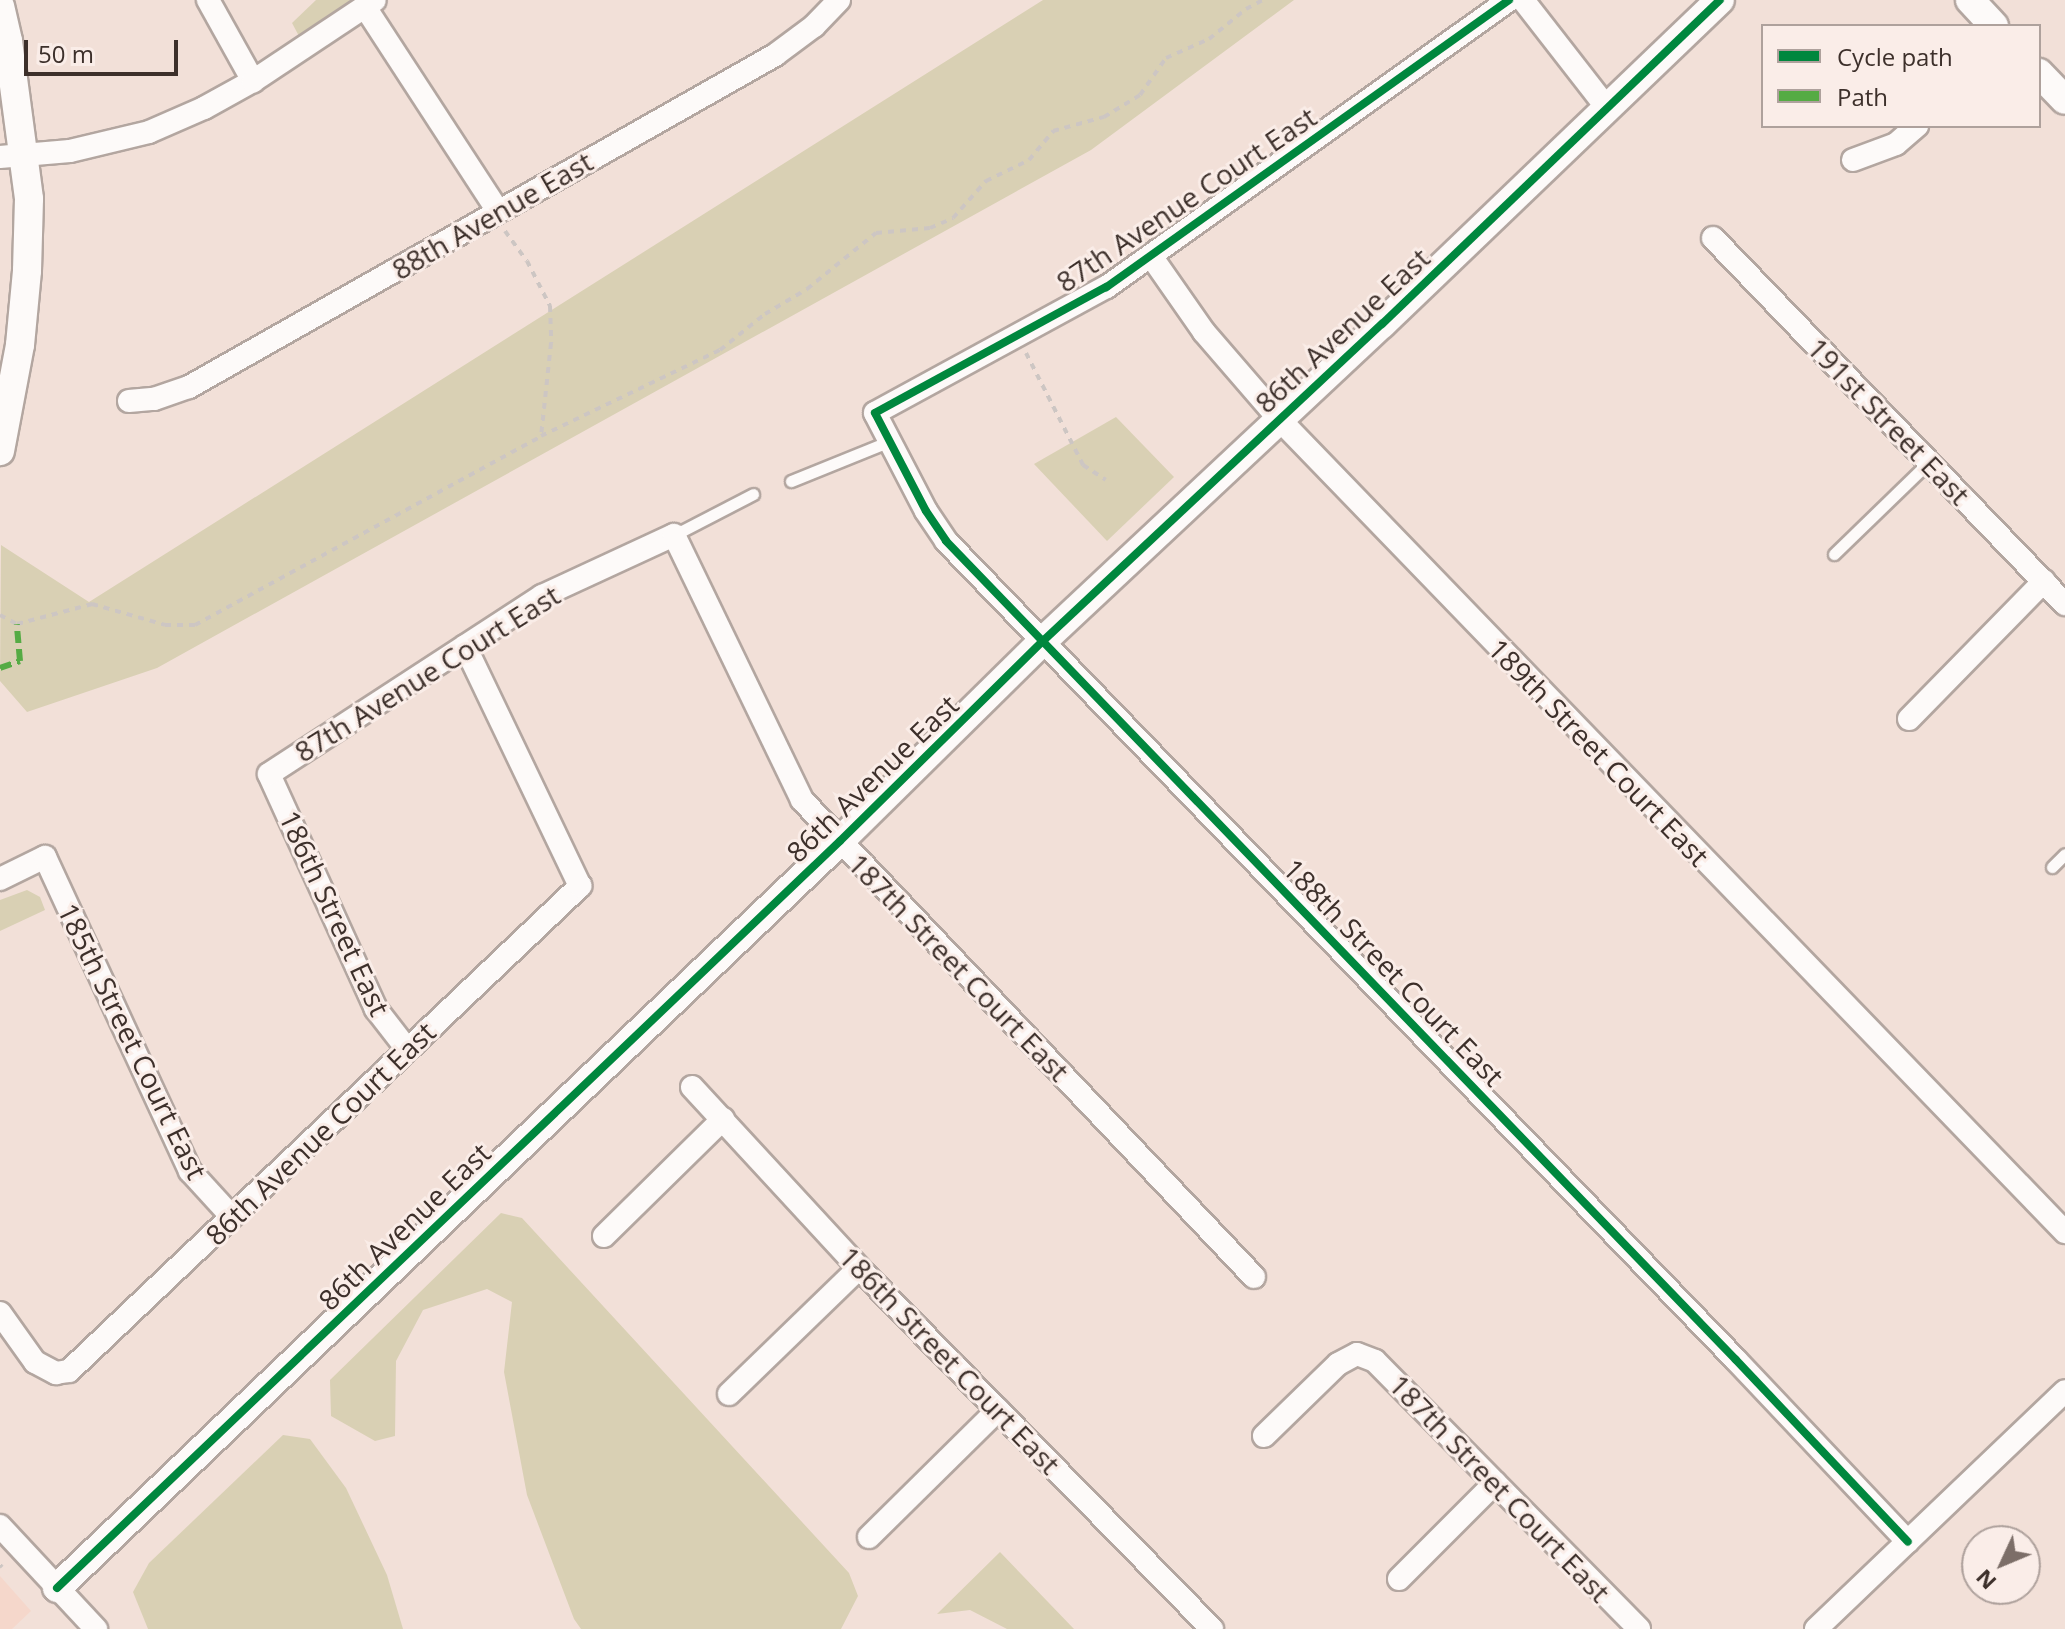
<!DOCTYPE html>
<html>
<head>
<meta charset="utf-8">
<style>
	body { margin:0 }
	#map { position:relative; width:2065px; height:1629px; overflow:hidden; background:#f2e0d8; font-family:"Open Sans",sans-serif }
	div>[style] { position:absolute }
	.built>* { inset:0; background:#f5d7cb }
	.green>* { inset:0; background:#d9d0b4 }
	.path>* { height:4px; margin-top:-2px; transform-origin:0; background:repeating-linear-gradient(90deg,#cdc6c3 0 6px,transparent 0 12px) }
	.roads { filter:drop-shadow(2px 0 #b3a6a0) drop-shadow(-2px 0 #b3a6a0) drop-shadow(0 2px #b3a6a0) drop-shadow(0 -2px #b3a6a0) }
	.service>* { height:11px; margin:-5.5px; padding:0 5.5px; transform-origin:5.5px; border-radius:5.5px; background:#fdfaf9 }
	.minor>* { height:22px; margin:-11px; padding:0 11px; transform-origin:11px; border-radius:11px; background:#fdfaf9 }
	.tertiary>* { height:28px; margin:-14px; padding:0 14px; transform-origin:14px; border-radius:14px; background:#fdfaf9 }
	.quiet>* { height:6px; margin-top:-3px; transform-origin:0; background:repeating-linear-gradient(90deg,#55ab44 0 12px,transparent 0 18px) }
	.cycleway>* { height:8px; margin:-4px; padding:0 4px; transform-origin:4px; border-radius:4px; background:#00873e }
	span { translate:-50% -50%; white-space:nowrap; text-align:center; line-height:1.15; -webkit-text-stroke:6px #faede8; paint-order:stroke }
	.street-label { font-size:28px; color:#3d302b }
	.legend { position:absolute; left:1761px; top:24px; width:280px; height:104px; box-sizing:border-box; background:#faede8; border:2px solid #aea19c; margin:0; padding:10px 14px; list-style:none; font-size:24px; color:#3d302b }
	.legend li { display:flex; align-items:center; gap:16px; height:40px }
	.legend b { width:40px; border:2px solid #aea19c }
	.north { position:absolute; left:1961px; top:1525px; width:80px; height:80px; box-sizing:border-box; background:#faede8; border:2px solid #aea19c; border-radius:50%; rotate:226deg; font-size:22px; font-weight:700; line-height:32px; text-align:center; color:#3d302b }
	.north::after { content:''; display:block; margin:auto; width:28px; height:36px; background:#7c6e68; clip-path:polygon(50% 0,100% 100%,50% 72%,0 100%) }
	.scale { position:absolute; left:24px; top:40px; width:154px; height:36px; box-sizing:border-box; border:4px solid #3d302b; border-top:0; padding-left:10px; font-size:24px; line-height:28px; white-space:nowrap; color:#3d302b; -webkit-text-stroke:6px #faede8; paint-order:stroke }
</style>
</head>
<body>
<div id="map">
	<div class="built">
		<div style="clip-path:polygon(0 1576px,31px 1611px,12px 1629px,0 1629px)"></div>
	</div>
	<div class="green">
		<div style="clip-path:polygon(316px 0,356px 0,300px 38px,292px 23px)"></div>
		<div style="clip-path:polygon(1043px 0,1294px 0,1091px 150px,157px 668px,27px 712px,0 681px,1px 545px,89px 602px)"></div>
		<div style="clip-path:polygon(1116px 417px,1174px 477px,1107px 541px,1034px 464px)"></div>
		<div style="clip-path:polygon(27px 890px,40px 897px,45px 910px,0 931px,0 900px)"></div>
		<div style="clip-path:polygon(501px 1213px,522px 1218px,849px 1573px,858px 1596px,841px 1629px,581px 1629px,574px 1619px,527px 1495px,504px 1372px,512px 1302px,487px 1289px,423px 1310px,396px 1361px,395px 1436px,375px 1441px,331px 1416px,330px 1380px)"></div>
		<div style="clip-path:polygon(283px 1435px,310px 1439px,346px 1488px,387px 1575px,403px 1629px,148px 1629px,133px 1592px,149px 1563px)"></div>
		<div style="clip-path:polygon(1000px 1552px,1074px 1629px,1007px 1629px,970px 1610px,937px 1614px)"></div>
	</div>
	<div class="path">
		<div style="left:505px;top:231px;width:37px;rotate:54deg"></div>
		<div style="left:527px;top:261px;width:51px;rotate:62.9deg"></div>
		<div style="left:550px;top:306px;width:37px;rotate:88deg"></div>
		<div style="left:551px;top:343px;width:94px;rotate:96.1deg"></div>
		<div style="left:1026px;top:353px;width:126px;rotate:63deg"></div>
		<div style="left:1083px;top:465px;width:27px;rotate:33deg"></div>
		<div style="left:0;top:615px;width:19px;rotate:28deg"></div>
		<div style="left:17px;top:624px;width:78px;rotate:-14.9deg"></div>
		<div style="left:92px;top:604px;width:76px;rotate:16deg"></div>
		<div style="left:165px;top:625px;width:30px"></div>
		<div style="left:195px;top:625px;width:394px;rotate:-28.6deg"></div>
		<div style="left:541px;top:436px;width:199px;rotate:-25.7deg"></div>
		<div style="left:720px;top:350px;width:58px;rotate:-38.7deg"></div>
		<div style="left:765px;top:314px;width:49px;rotate:-30.8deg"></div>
		<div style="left:807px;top:289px;width:89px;rotate:-39.1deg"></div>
		<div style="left:876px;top:233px;width:54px;rotate:-5.3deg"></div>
		<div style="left:930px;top:228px;width:25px;rotate:-23deg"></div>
		<div style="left:953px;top:218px;width:50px;rotate:-48.3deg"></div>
		<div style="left:986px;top:181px;width:48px;rotate:-26deg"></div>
		<div style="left:1029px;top:160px;width:38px;rotate:-50deg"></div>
		<div style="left:1053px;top:131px;width:53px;rotate:-15.4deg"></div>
		<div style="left:1104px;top:117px;width:42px;rotate:-31.4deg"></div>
		<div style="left:1140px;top:95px;width:45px;rotate:-54.9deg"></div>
		<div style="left:1166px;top:58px;width:47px;rotate:-23.8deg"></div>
		<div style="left:1209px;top:39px;width:48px;rotate:-39deg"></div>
		<div style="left:1246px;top:9px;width:19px;rotate:-28deg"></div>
		<div style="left:0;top:1565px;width:3px;rotate:45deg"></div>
	</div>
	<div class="roads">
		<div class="service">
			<div style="left:791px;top:481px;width:107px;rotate:-22deg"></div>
			<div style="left:674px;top:535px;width:89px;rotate:-27.4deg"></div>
			<div style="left:1834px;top:554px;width:132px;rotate:-44.1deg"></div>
			<div style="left:2052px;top:867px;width:18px;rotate:-45deg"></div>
		</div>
		<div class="minor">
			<div style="left:208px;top:0;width:93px;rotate:60.9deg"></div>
			<div style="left:1509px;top:0;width:495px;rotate:144.5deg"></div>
			<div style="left:1106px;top:287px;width:263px;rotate:151.4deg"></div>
			<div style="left:875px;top:413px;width:110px;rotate:62.5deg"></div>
			<div style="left:926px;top:511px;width:36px;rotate:56deg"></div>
			<div style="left:946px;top:541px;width:1138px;rotate:46.03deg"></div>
			<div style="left:1736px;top:1360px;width:250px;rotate:46.6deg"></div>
			<div style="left:1523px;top:0;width:137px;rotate:52.1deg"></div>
			<div style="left:365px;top:7px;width:244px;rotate:56.9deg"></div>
			<div style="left:0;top:157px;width:70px;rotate:-4.9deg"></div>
			<div style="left:70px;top:151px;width:81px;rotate:-13.5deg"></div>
			<div style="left:149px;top:132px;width:60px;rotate:-23.6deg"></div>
			<div style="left:204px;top:108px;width:56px;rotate:-28.9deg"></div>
			<div style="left:253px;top:81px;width:146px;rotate:-33.6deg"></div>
			<div style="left:1853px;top:160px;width:46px;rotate:-20.4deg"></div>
			<div style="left:1896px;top:144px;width:28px;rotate:-41deg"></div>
			<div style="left:1713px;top:238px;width:508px;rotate:46.12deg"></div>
			<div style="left:1151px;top:256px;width:93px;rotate:55.1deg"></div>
			<div style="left:1204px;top:332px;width:115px;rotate:49.2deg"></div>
			<div style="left:1279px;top:419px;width:1131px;rotate:45.97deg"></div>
			<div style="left:129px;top:401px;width:25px;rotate:-5deg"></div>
			<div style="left:154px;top:399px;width:37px;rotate:-19deg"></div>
			<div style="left:189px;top:387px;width:674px;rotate:-29.53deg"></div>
			<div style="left:775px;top:55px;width:49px;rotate:-36.6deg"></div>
			<div style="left:814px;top:26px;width:36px;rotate:-46deg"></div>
			<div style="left:1909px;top:719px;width:193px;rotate:-45.6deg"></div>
			<div style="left:0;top:879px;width:50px;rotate:-26.1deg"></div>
			<div style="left:45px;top:857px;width:346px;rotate:65.2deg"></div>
			<div style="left:190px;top:1171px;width:62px;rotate:47.6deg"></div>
			<div style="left:407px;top:1049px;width:51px;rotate:-127.8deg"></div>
			<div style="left:376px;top:1009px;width:258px;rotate:-114.5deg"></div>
			<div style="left:269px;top:774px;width:326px;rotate:-33.1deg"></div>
			<div style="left:542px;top:596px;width:145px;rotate:-24.8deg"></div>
			<div style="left:674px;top:535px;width:294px;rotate:64.2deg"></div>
			<div style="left:802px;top:800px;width:657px;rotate:46.54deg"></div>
			<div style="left:692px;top:1087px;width:246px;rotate:47.3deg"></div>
			<div style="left:859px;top:1268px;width:505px;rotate:45.64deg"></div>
			<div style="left:604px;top:1236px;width:167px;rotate:-44.5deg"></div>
			<div style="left:0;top:1313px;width:60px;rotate:54.5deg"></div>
			<div style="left:35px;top:1362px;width:24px;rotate:28deg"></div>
			<div style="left:56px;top:1373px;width:13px;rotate:-9deg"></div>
			<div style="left:69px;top:1371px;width:705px;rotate:-43.5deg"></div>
			<div style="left:580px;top:886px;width:266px;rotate:-115.6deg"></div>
			<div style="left:729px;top:1394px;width:181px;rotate:-44.1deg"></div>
			<div style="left:1264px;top:1436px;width:103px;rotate:-44.2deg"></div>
			<div style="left:1338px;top:1364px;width:21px;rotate:-28deg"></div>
			<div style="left:1357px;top:1354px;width:19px;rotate:21deg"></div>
			<div style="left:1375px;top:1361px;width:376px;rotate:45.4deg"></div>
			<div style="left:0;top:1526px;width:141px;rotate:47deg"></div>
			<div style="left:869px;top:1537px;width:181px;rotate:-44.6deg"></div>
			<div style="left:1399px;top:1579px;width:136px;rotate:-45deg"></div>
			<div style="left:1816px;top:1629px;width:344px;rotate:-43.7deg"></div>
		</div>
		<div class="tertiary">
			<div style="left:1970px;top:0;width:35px;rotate:47deg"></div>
			<div style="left:0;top:6px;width:36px;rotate:77deg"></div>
			<div style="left:8px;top:41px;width:159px;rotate:82.4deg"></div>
			<div style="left:29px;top:199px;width:72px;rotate:91.6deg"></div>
			<div style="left:27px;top:271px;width:74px;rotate:95.4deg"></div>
			<div style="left:20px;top:345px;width:108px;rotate:100.7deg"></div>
			<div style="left:2039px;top:73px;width:37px;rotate:46deg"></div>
			<div style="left:57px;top:1588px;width:1082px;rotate:-43.65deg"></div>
			<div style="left:840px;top:841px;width:286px;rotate:-44.6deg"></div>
			<div style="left:1044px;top:640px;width:463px;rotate:-43.1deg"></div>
			<div style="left:1382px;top:324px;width:468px;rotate:-43.8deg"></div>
		</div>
	</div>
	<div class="quiet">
		<div style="left:0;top:668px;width:21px;rotate:-19deg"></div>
		<div style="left:20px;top:661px;width:37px;rotate:-95deg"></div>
	</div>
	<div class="cycleway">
		<div style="left:1509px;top:0;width:495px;rotate:144.5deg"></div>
		<div style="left:1106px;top:287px;width:263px;rotate:151.4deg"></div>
		<div style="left:875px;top:413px;width:110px;rotate:62.5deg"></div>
		<div style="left:926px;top:511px;width:36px;rotate:56deg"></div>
		<div style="left:946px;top:541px;width:1138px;rotate:46.03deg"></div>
		<div style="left:1736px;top:1360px;width:250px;rotate:46.6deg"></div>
		<div style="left:57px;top:1588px;width:1082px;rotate:-43.65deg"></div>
		<div style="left:840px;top:841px;width:286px;rotate:-44.6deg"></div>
		<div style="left:1044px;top:640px;width:463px;rotate:-43.1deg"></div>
		<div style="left:1382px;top:324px;width:468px;rotate:-43.8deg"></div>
	</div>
	<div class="street-label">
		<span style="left:1186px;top:199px;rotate:-34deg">87th Avenue Court East</span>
		<span style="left:492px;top:215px;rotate:-30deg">88th Avenue East</span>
		<span style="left:1342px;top:330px;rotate:-43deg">86th Avenue East</span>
		<span style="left:1889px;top:421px;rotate:46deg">191st Street East</span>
		<span style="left:427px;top:673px;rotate:-32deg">87th Avenue Court East</span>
		<span style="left:1599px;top:752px;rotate:46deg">189th Street Court East</span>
		<span style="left:872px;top:778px;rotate:-44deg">86th Avenue East</span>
		<span style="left:335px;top:913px;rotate:65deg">186th Street East</span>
		<span style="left:959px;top:967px;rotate:46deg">187th Street Court East</span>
		<span style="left:1394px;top:972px;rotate:46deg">188th Street Court East</span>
		<span style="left:133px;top:1041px;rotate:64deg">185th Street Court East</span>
		<span style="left:320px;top:1133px;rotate:-44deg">86th Avenue Court East</span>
		<span style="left:404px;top:1226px;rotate:-44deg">86th Avenue East</span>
		<span style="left:950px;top:1360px;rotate:46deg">186th Street Court East</span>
		<span style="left:1500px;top:1488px;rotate:46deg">187th Street Court East</span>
	</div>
	<ul class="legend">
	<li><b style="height:10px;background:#00873e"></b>Cycle path</li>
	<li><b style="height:10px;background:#55ab44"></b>Path</li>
	</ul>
	<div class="north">N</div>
	<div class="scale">50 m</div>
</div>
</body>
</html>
